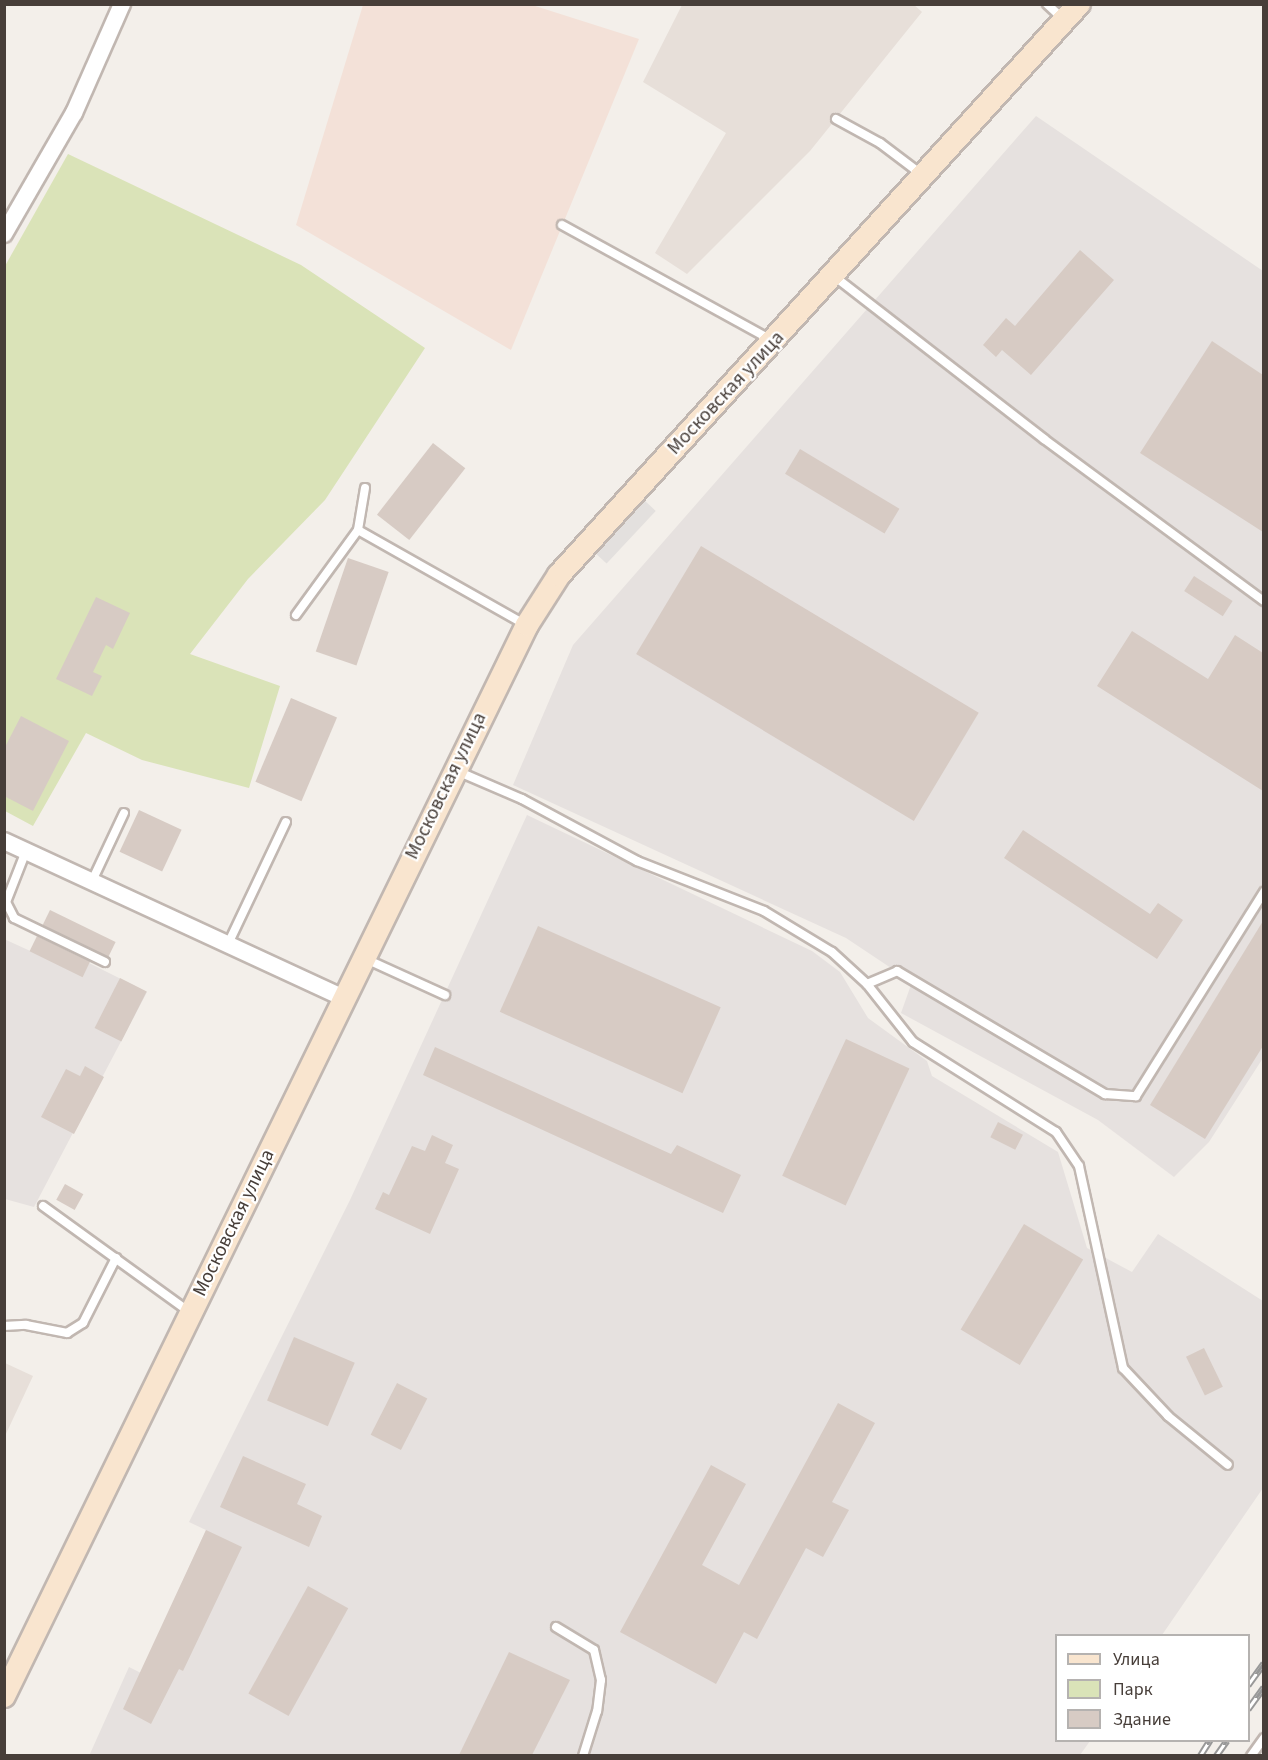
<!DOCTYPE html>
<html>
<head>
<meta charset="utf-8">
<style>
	body { margin:0 }
	#map { position:relative; width:1268px; height:1760px; overflow:hidden; background:#f3efea; font-family:"Source Sans 3",sans-serif }
	div>[style] { position:absolute }
	.residential>* { inset:0; background:#e7dfd9 }
	.commercial>* { inset:0; background:#f3e1d8 }
	.industrial>* { inset:0; background:#e6e1df }
	.green>* { inset:0; background:#dae3b8 }
	.parking>* { inset:0; background:#e3e0de; transform-origin:0 0 }
	.building>* { inset:0; background:#d7cbc4; transform-origin:0 0 }
	.roads { filter:drop-shadow(2px 0 #c1b7b1) drop-shadow(-2px 0 #c1b7b1) drop-shadow(0 2px #c1b7b1) drop-shadow(0 -2px #c1b7b1) }
	.lane>* { height:8px; margin:-4px; padding:0 4px; transform-origin:4px; border-radius:4px; background:#fff }
	.street>* { height:16px; margin:-8px; padding:0 8px; transform-origin:8px; border-radius:8px; background:#fff }
	.secondary>* { height:22px; margin:-11px; padding:0 11px; transform-origin:11px; border-radius:11px; background:#f9e5cf }
	.rail>* { height:7px; margin-top:-3.5px; transform-origin:0; background:repeating-linear-gradient(90deg,#fff 0 14px,#989898 0 28px); box-sizing:border-box; border-block:2px solid #989898 }
	span { translate:-50% -50%; white-space:nowrap; text-align:center; line-height:1.15; -webkit-text-stroke:4.5px #fff; paint-order:stroke }
	.street-label { font-size:20px; color:#473e39 }
	.frame { position:absolute; inset:0; border:6px solid #473e39; pointer-events:none }
	.legend { position:absolute; left:1055px; top:1634px; width:195px; height:108px; box-sizing:border-box; background:#fff; border:2px solid #b5b2b0; margin:0; padding:8px 10px; list-style:none; font-size:18px; color:#473e39 }
	.legend li { display:flex; align-items:center; gap:12px; height:30px }
	.legend b { width:30px; border:2px solid #b5b2b0 }
</style>
</head>
<body>
<div id="map">
	<div class="residential">
		<div style="clip-path:polygon(913px 4px,922px 12px,810px 151px,687px 274px,655px 253px,726px 133px,643px 82px,682px 5px)"></div>
		<div style="clip-path:polygon(5px 1363px,33px 1376px,5px 1436px)"></div>
	</div>
	<div class="commercial">
		<div style="clip-path:polygon(363px 5px,532px 5px,639px 39px,511px 350px,296px 225px)"></div>
	</div>
	<div class="industrial">
		<div style="clip-path:polygon(1036px 116px,1263px 271px,1263px 1058px,1209px 1142px,1174px 1177px,1098px 1120px,901px 1013px,912px 982px,846px 938px,513px 785px,573px 645px)"></div>
		<div style="clip-path:polygon(527px 815px,812px 951px,840px 972px,868px 1018px,927px 1061px,932px 1076px,1058px 1152px,1087px 1248px,1132px 1272px,1158px 1234px,1263px 1301px,1263px 1488px,1162px 1635px,1056px 1636px,1056px 1740px,1090px 1741px,1080px 1755px,89px 1756px,129px 1667px,141px 1673px,206px 1530px,189px 1522px,350px 1200px)"></div>
		<div style="clip-path:polygon(4px 939px,83px 975px,89px 963px,147px 992px,34px 1207px,5px 1199px)"></div>
	</div>
	<div class="green">
		<div style="clip-path:polygon(68px 154px,301px 265px,425px 348px,325px 500px,248px 579px,190px 654px,280px 686px,249px 788px,142px 760px,86px 733px,33px 826px,5px 811px,5px 266px)"></div>
	</div>
	<div class="parking">
		<div style="left:644px;top:500px;width:16px;height:72px;rotate:43deg"></div>
	</div>
	<div class="building">
		<div style="clip-path:polygon(1080px 250px,1114px 280px,1031px 375px,1002px 350px,996px 357px,983px 345px,1006px 318px,1015px 326px)"></div>
		<div style="clip-path:polygon(1212px 341px,1263px 375px,1263px 532px,1140px 453px)"></div>
		<div style="left:433px;top:443px;width:41px;height:91px;rotate:38deg"></div>
		<div style="left:800px;top:449px;width:116px;height:29px;rotate:31deg"></div>
		<div style="left:701px;top:546px;width:324px;height:126px;rotate:31deg"></div>
		<div style="left:348px;top:558px;width:43px;height:99px;rotate:19deg"></div>
		<div style="left:1194px;top:576px;width:46px;height:18px;rotate:33deg"></div>
		<div style="clip-path:polygon(96px 597px,130px 613px,113px 649px,106px 645px,93px 672px,102px 676px,92px 696px,56px 679px)"></div>
		<div style="clip-path:polygon(1132px 631px,1208px 679px,1235px 635px,1263px 653px,1263px 791px,1097px 686px)"></div>
		<div style="left:291px;top:698px;width:50px;height:91px;rotate:23deg"></div>
		<div style="clip-path:polygon(21px 716px,69px 741px,33px 811px,4px 796px,4px 749px)"></div>
		<div style="left:139px;top:810px;width:47px;height:46px;rotate:25deg"></div>
		<div style="clip-path:polygon(1023px 830px,1150px 914px,1158px 903px,1183px 920px,1157px 959px,1004px 858px)"></div>
		<div style="left:50px;top:910px;width:73px;height:17px;rotate:26deg"></div>
		<div style="clip-path:polygon(1263px 921px,1263px 1046px,1205px 1139px,1150px 1105px)"></div>
		<div style="left:538px;top:926px;width:200px;height:94px;rotate:24deg"></div>
		<div style="left:37px;top:936px;width:59px;height:17px;rotate:26deg"></div>
		<div style="left:120px;top:978px;width:30px;height:56px;rotate:27deg"></div>
		<div style="left:846px;top:1039px;width:70px;height:151px;rotate:25deg"></div>
		<div style="clip-path:polygon(435px 1047px,671px 1154px,677px 1145px,741px 1175px,723px 1213px,423px 1075px)"></div>
		<div style="clip-path:polygon(85px 1066px,104px 1077px,74px 1134px,41px 1117px,66px 1069px,80px 1076px)"></div>
		<div style="left:998px;top:1122px;width:28px;height:17px;rotate:27deg"></div>
		<div style="clip-path:polygon(432px 1135px,453px 1145px,445px 1163px,459px 1169px,430px 1234px,375px 1209px,383px 1192px,389px 1195px,412px 1146px,425px 1151px)"></div>
		<div style="left:65px;top:1184px;width:21px;height:18px;rotate:29deg"></div>
		<div style="left:1024px;top:1224px;width:69px;height:123px;rotate:31deg"></div>
		<div style="left:294px;top:1337px;width:66px;height:69px;rotate:23deg"></div>
		<div style="left:1204px;top:1348px;width:43px;height:20px;rotate:64deg"></div>
		<div style="left:397px;top:1383px;width:34px;height:58px;rotate:27deg"></div>
		<div style="clip-path:polygon(838px 1403px,875px 1423px,832px 1502px,849px 1510px,823px 1557px,806px 1548px,757px 1639px,744px 1632px,716px 1684px,620px 1632px,711px 1465px,746px 1484px,702px 1565px,739px 1585px)"></div>
		<div style="clip-path:polygon(243px 1456px,306px 1484px,297px 1504px,322px 1516px,309px 1547px,220px 1507px)"></div>
		<div style="clip-path:polygon(206px 1530px,242px 1547px,183px 1671px,179px 1669px,151px 1724px,123px 1709px)"></div>
		<div style="left:308px;top:1586px;width:46px;height:123px;rotate:29deg"></div>
		<div style="clip-path:polygon(509px 1652px,570px 1680px,532px 1755px,459px 1755px)"></div>
	</div>
	<div class="roads">
		<div class="lane">
			<div style="left:1047px;top:4px;width:23px;rotate:43deg"></div>
			<div style="left:836px;top:119px;width:50px;rotate:28.6deg"></div>
			<div style="left:880px;top:143px;width:51px;rotate:37.1deg"></div>
			<div style="left:562px;top:225px;width:239px;rotate:28.8deg"></div>
			<div style="left:834px;top:276px;width:266px;rotate:37.8deg"></div>
			<div style="left:1044px;top:439px;width:273px;rotate:36.4deg"></div>
			<div style="left:365px;top:488px;width:43px;rotate:99.5deg"></div>
			<div style="left:358px;top:530px;width:193px;rotate:29.5deg"></div>
			<div style="left:296px;top:615px;width:105px;rotate:-53.9deg"></div>
			<div style="left:457px;top:771px;width:71px;rotate:23.3deg"></div>
			<div style="left:522px;top:799px;width:131px;rotate:28.3deg"></div>
			<div style="left:637px;top:861px;width:136px;rotate:21.5deg"></div>
			<div style="left:764px;top:911px;width:79px;rotate:31.1deg"></div>
			<div style="left:832px;top:952px;width:47px;rotate:42.4deg"></div>
			<div style="left:867px;top:984px;width:33px;rotate:-23deg"></div>
			<div style="left:897px;top:971px;width:242px;rotate:30.6deg"></div>
			<div style="left:1105px;top:1094px;width:31px;rotate:4deg"></div>
			<div style="left:1136px;top:1096px;width:241px;rotate:-57.9deg"></div>
			<div style="left:26px;top:851px;width:55px;rotate:111.4deg"></div>
			<div style="left:6px;top:902px;width:18px;rotate:63deg"></div>
			<div style="left:14px;top:918px;width:101px;rotate:25.8deg"></div>
			<div style="left:92px;top:881px;width:75px;rotate:-64.8deg"></div>
			<div style="left:228px;top:944px;width:135px;rotate:-64.6deg"></div>
			<div style="left:366px;top:959px;width:87px;rotate:24.5deg"></div>
			<div style="left:867px;top:984px;width:74px;rotate:51.6deg"></div>
			<div style="left:913px;top:1042px;width:169px;rotate:32.2deg"></div>
			<div style="left:1056px;top:1132px;width:41px;rotate:55.9deg"></div>
			<div style="left:1079px;top:1166px;width:207px;rotate:77.7deg"></div>
			<div style="left:1123px;top:1368px;width:66px;rotate:46.8deg"></div>
			<div style="left:1168px;top:1416px;width:77px;rotate:39.2deg"></div>
			<div style="left:43px;top:1206px;width:183px;rotate:35.9deg"></div>
			<div style="left:4px;top:1326px;width:22px;rotate:-3deg"></div>
			<div style="left:26px;top:1325px;width:42px;rotate:11deg"></div>
			<div style="left:67px;top:1333px;width:19px;rotate:-32deg"></div>
			<div style="left:83px;top:1323px;width:73px;rotate:-63.1deg"></div>
			<div style="left:556px;top:1627px;width:44px;rotate:31.2deg"></div>
			<div style="left:594px;top:1650px;width:31px;rotate:77deg"></div>
			<div style="left:601px;top:1680px;width:31px;rotate:97deg"></div>
			<div style="left:597px;top:1711px;width:47px;rotate:107.3deg"></div>
			<div style="left:1251px;top:1756px;width:22px;rotate:-54deg"></div>
		</div>
		<div class="street">
			<div style="left:4px;top:234px;width:140px;rotate:-60deg"></div>
			<div style="left:74px;top:113px;width:119px;rotate:-66.2deg"></div>
			<div style="left:4px;top:841px;width:372px;rotate:24.8deg"></div>
		</div>
		<div class="secondary">
			<div style="left:4px;top:1696px;width:1192px;rotate:-63.97deg"></div>
			<div style="left:527px;top:625px;width:59px;rotate:-57.4deg"></div>
			<div style="left:559px;top:575px;width:772px;rotate:-47.68deg"></div>
		</div>
	</div>
	<div class="rail">
		<div style="left:1248px;top:1685px;width:27px;rotate:-54deg"></div>
		<div style="left:1248px;top:1709px;width:27px;rotate:-54deg"></div>
		<div style="left:1200px;top:1756px;width:19px;rotate:-58deg"></div>
		<div style="left:1216px;top:1756px;width:19px;rotate:-55deg"></div>
	</div>
	<div class="street-label">
		<span style="left:726px;top:393px;rotate:-47deg">Московская улица</span>
		<span style="left:446px;top:786px;rotate:-64deg">Московская улица</span>
		<span style="left:234px;top:1223px;rotate:-64deg">Московская улица</span>
	</div>
	<div class="frame"></div>
	<ul class="legend">
	<li><b style="height:8px;background:#f9e5cf"></b>Улица</li>
	<li><b style="height:16px;background:#dae3b8"></b>Парк</li>
	<li><b style="height:16px;background:#d7cbc4"></b>Здание</li>
	</ul>
</div>
</body>
</html>
